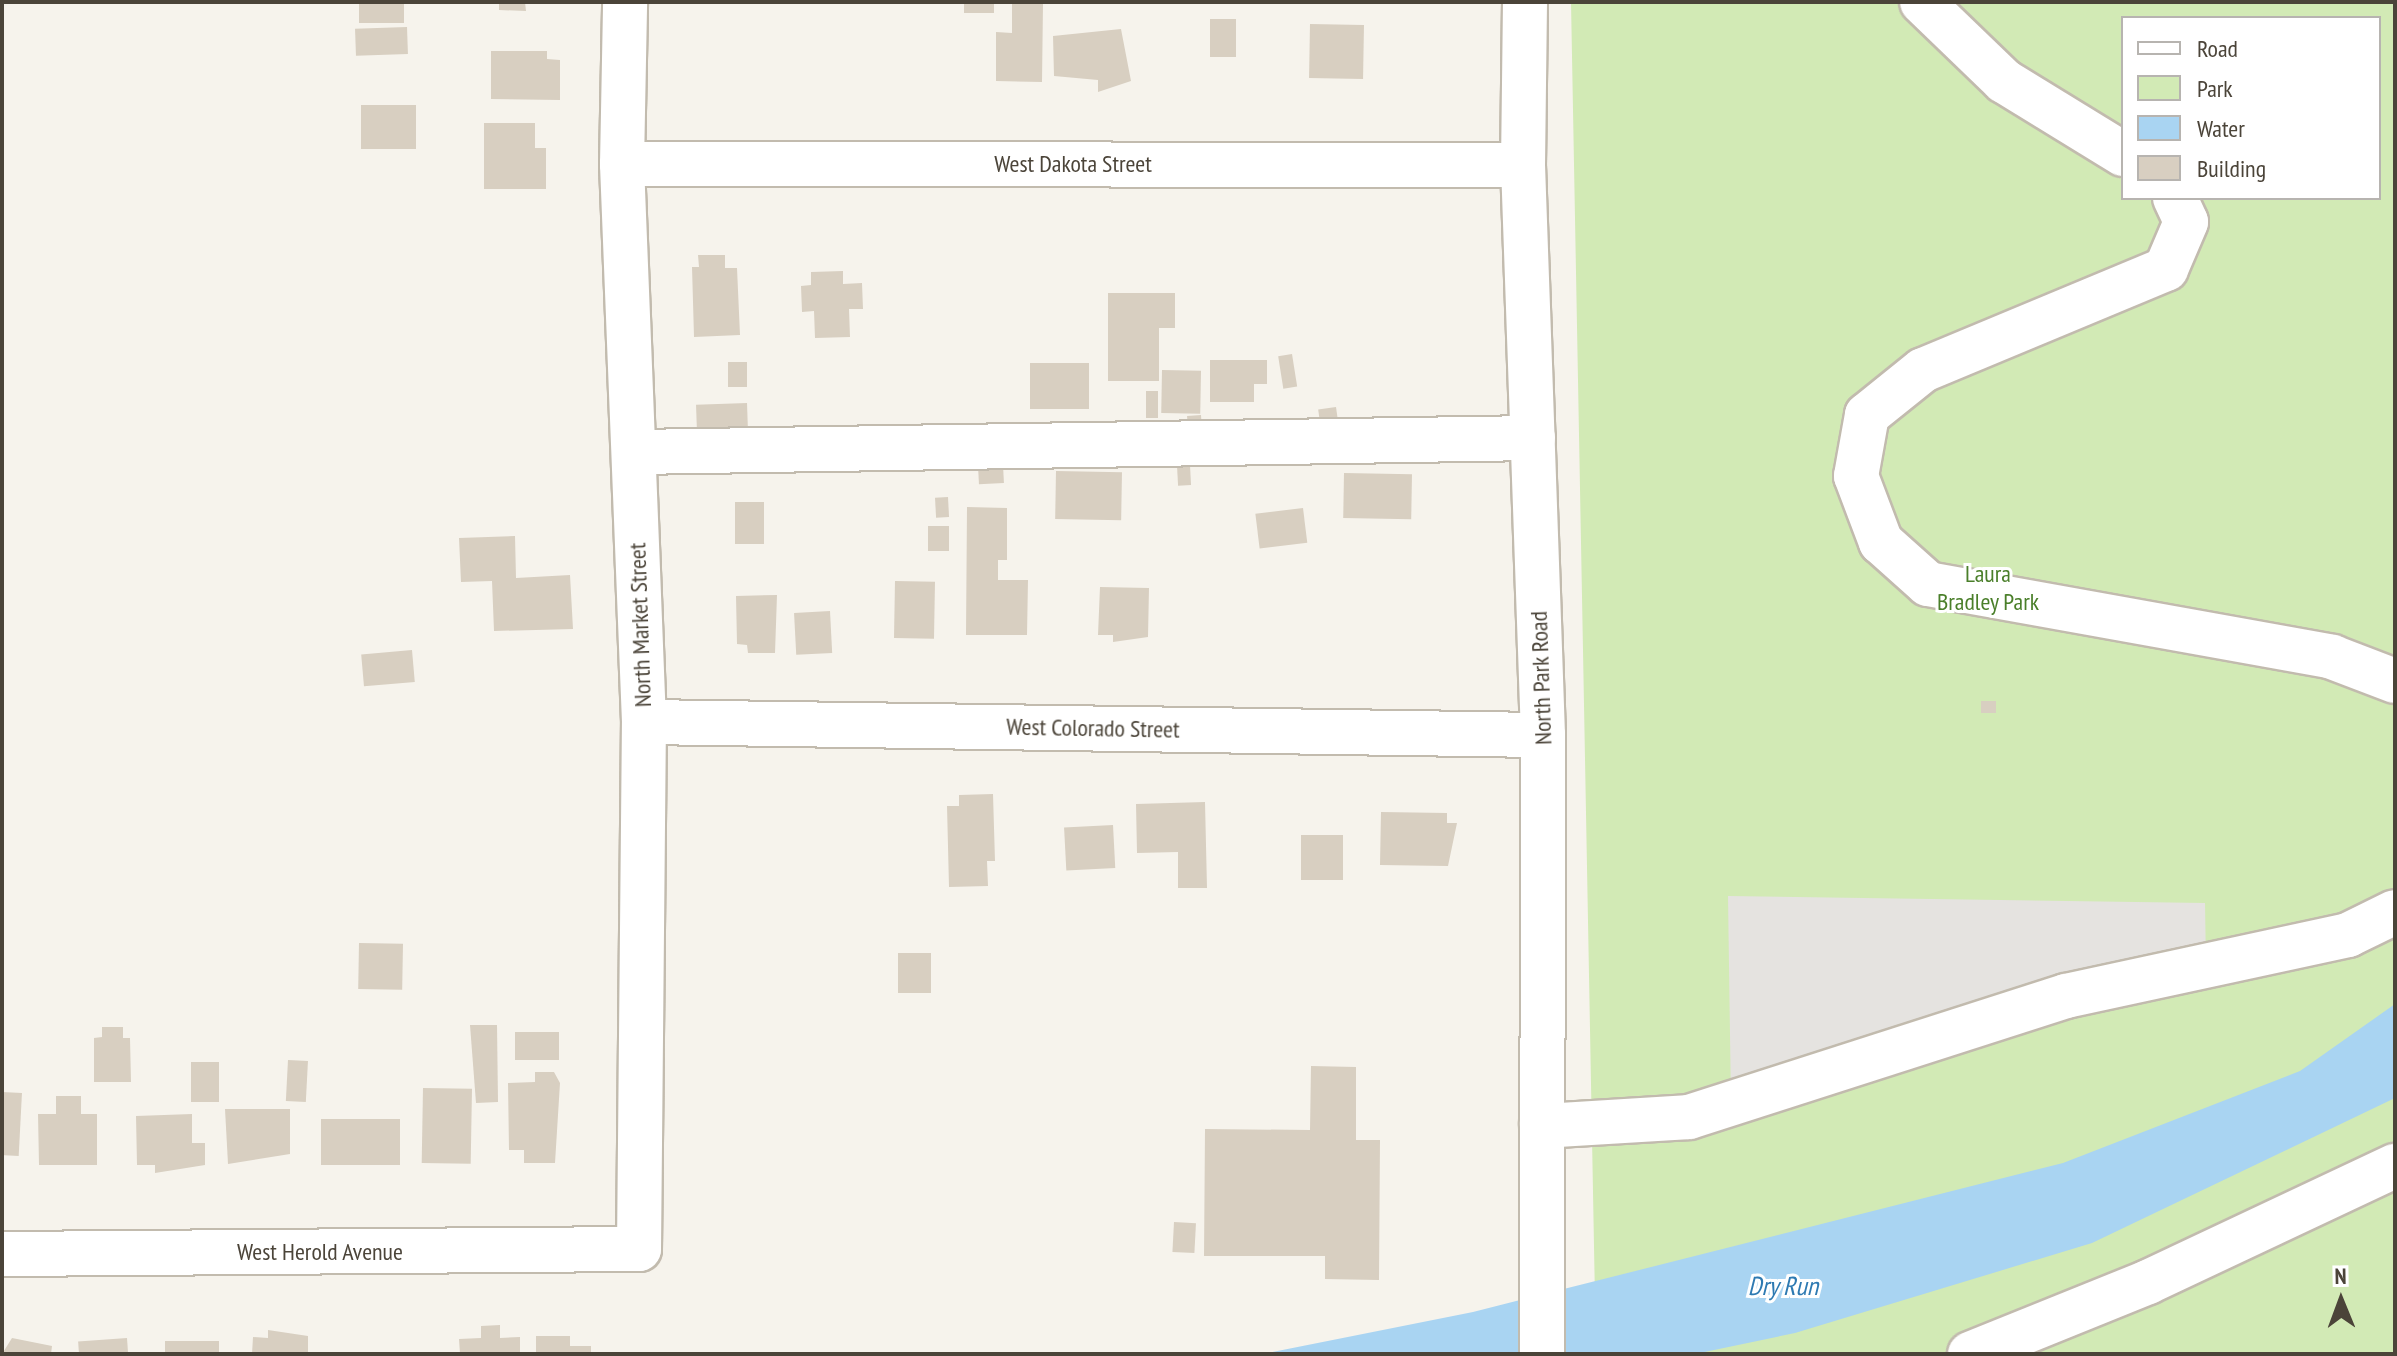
<!DOCTYPE html>
<html>
<head>
<meta charset="utf-8">
<style>
	body { margin:0 }
	#map { position:relative; width:2397px; height:1356px; overflow:hidden; background:#f6f3ec; font-family:"PT Sans Narrow",sans-serif }
	div>[style] { position:absolute }
	.green>* { inset:0; background:#d2eab5 }
	.parking>* { inset:0; background:#e5e3e0 }
	.water>* { inset:0; background:#a9d4f2 }
	.building>* { inset:0; background:#d8cfc1; transform-origin:0 0 }
	.roads { filter:drop-shadow(2px 0 #c2bbae) drop-shadow(-2px 0 #c2bbae) drop-shadow(0 2px #c2bbae) drop-shadow(0 -2px #c2bbae) }
	.minor>* { height:44px; margin:-22px; padding:0 22px; transform-origin:22px; border-radius:22px; background:#fff }
	span { translate:-50% -50%; white-space:nowrap; text-align:center; line-height:1.15; -webkit-text-stroke:6px #fff; paint-order:stroke }
	.street-label { font-size:24px; color:#4b4439 }
	.park-label { font-size:24px; color:#4a7f2a }
	.water-label { font-size:26px; color:#2e7ab2; font-style:italic }
	.frame { position:absolute; inset:0; border:4px solid #4b4439; pointer-events:none }
	.legend { position:absolute; left:2121px; top:16px; width:260px; height:184px; box-sizing:border-box; background:#fff; border:2px solid #b7b4b0; margin:0; padding:10px 14px; list-style:none; font-size:24px; color:#4b4439 }
	.legend li { display:flex; align-items:center; gap:16px; height:40px }
	.legend b { width:40px; border:2px solid #b7b4b0 }
	.north { position:absolute; left:2301px; top:1260px; width:80px; height:80px; -webkit-text-stroke:6px #fff; paint-order:stroke; rotate:359deg; font-size:22px; font-weight:700; line-height:32px; text-align:center; color:#4b4439 }
	.north::after { content:''; display:block; margin:auto; width:28px; height:36px; background:#4b4439; clip-path:polygon(50% 0,100% 100%,50% 72%,0 100%) }
</style>
</head>
<body>
<div id="map">
	<div class="green">
		<div style="clip-path:polygon(evenodd,1571px 2px,2395px 2px,2395px 1354px,1596px 1354px,1571px 2px,2123px 18px,2379px 18px,2379px 198px,2123px 198px,2123px 18px)"></div>
	</div>
	<div class="parking">
		<div style="clip-path:polygon(1728px 896px,2205px 903px,2206px 966px,1731px 1104px)"></div>
	</div>
	<div class="water">
		<div style="clip-path:polygon(2395px 1004px,2395px 1098px,2092px 1243px,1795px 1333px,1695px 1354px,1262px 1354px,1473px 1312px,2063px 1163px,2300px 1071px)"></div>
	</div>
	<div class="building">
		<div style="left:359px;top:2px;width:45px;height:21px"></div>
		<div style="clip-path:polygon(499px 2px,525px 2px,526px 11px,499px 10px)"></div>
		<div style="left:964px;top:2px;width:30px;height:11px"></div>
		<div style="clip-path:polygon(1012px 3px,1043px 4px,1042px 82px,996px 81px,996px 32px,1012px 33px)"></div>
		<div style="left:1210px;top:19px;width:26px;height:38px"></div>
		<div style="left:1310px;top:24px;width:54px;height:54px;rotate:1deg"></div>
		<div style="left:407px;top:27px;width:27px;height:52px;rotate:88deg"></div>
		<div style="clip-path:polygon(1121px 29px,1131px 81px,1098px 92px,1098px 80px,1054px 76px,1053px 36px)"></div>
		<div style="clip-path:polygon(491px 51px,547px 51px,547px 59px,560px 60px,560px 100px,491px 99px)"></div>
		<div style="left:416px;top:105px;width:44px;height:55px;rotate:90deg"></div>
		<div style="clip-path:polygon(484px 123px,535px 123px,535px 148px,546px 148px,546px 189px,484px 189px)"></div>
		<div style="clip-path:polygon(698px 255px,725px 255px,725px 268px,737px 268px,740px 335px,694px 337px,692px 267px,699px 267px)"></div>
		<div style="clip-path:polygon(843px 271px,843px 284px,862px 283px,863px 309px,849px 309px,850px 337px,815px 338px,814px 311px,802px 312px,801px 286px,811px 285px,811px 272px)"></div>
		<div style="clip-path:polygon(1108px 293px,1175px 293px,1175px 328px,1159px 328px,1159px 381px,1108px 381px)"></div>
		<div style="left:1292px;top:354px;width:33px;height:14px;rotate:81deg"></div>
		<div style="clip-path:polygon(1210px 360px,1267px 360px,1267px 384px,1254px 384px,1254px 402px,1210px 402px)"></div>
		<div style="left:728px;top:362px;width:19px;height:25px"></div>
		<div style="left:1030px;top:363px;width:59px;height:46px"></div>
		<div style="left:1162px;top:370px;width:39px;height:43px;rotate:1deg"></div>
		<div style="left:1146px;top:391px;width:12px;height:27px"></div>
		<div style="left:747px;top:403px;width:36px;height:51px;rotate:88deg"></div>
		<div style="left:1336px;top:407px;width:15px;height:18px;rotate:82deg"></div>
		<div style="left:1201px;top:415px;width:14px;height:14px;rotate:86deg"></div>
		<div style="left:1003px;top:465px;width:18px;height:25px;rotate:87deg"></div>
		<div style="left:1190px;top:465px;width:20px;height:13px;rotate:87deg"></div>
		<div style="left:1056px;top:471px;width:66px;height:48px;rotate:1deg"></div>
		<div style="left:1344px;top:473px;width:68px;height:45px;rotate:1deg"></div>
		<div style="left:948px;top:497px;width:20px;height:13px;rotate:87deg"></div>
		<div style="left:735px;top:502px;width:29px;height:42px"></div>
		<div style="clip-path:polygon(967px 507px,1007px 508px,1007px 560px,998px 560px,998px 580px,1028px 580px,1027px 635px,966px 635px)"></div>
		<div style="left:1303px;top:508px;width:35px;height:48px;rotate:83deg"></div>
		<div style="left:928px;top:526px;width:21px;height:25px"></div>
		<div style="clip-path:polygon(515px 536px,516px 578px,570px 575px,573px 629px,494px 631px,492px 581px,461px 582px,459px 538px)"></div>
		<div style="left:895px;top:581px;width:40px;height:57px;rotate:1deg"></div>
		<div style="clip-path:polygon(1100px 587px,1149px 588px,1148px 637px,1113px 642px,1113px 635px,1098px 635px)"></div>
		<div style="clip-path:polygon(777px 595px,775px 653px,748px 653px,747px 645px,737px 644px,736px 596px)"></div>
		<div style="left:830px;top:611px;width:42px;height:36px;rotate:87deg"></div>
		<div style="left:412px;top:650px;width:32px;height:51px;rotate:85deg"></div>
		<div style="left:1981px;top:701px;width:15px;height:12px"></div>
		<div style="clip-path:polygon(993px 794px,995px 861px,987px 861px,988px 886px,949px 887px,947px 806px,959px 806px,959px 795px)"></div>
		<div style="clip-path:polygon(1205px 802px,1207px 888px,1178px 888px,1178px 852px,1137px 853px,1136px 804px)"></div>
		<div style="clip-path:polygon(1381px 812px,1447px 813px,1447px 823px,1457px 823px,1448px 866px,1380px 865px)"></div>
		<div style="left:1113px;top:825px;width:43px;height:49px;rotate:87deg"></div>
		<div style="left:1301px;top:835px;width:42px;height:45px"></div>
		<div style="left:359px;top:943px;width:44px;height:46px;rotate:1deg"></div>
		<div style="left:898px;top:953px;width:33px;height:40px"></div>
		<div style="clip-path:polygon(470px 1025px,497px 1025px,498px 1102px,476px 1103px)"></div>
		<div style="clip-path:polygon(102px 1027px,123px 1027px,123px 1038px,130px 1038px,131px 1082px,94px 1082px,94px 1038px,102px 1037px)"></div>
		<div style="left:515px;top:1032px;width:44px;height:28px"></div>
		<div style="left:288px;top:1060px;width:20px;height:41px;rotate:3deg"></div>
		<div style="left:191px;top:1062px;width:28px;height:40px"></div>
		<div style="clip-path:polygon(1311px 1066px,1356px 1067px,1356px 1140px,1380px 1140px,1379px 1280px,1325px 1279px,1325px 1256px,1204px 1256px,1205px 1129px,1310px 1130px)"></div>
		<div style="clip-path:polygon(535px 1072px,554px 1072px,560px 1083px,555px 1163px,524px 1163px,524px 1150px,509px 1150px,508px 1083px,535px 1082px)"></div>
		<div style="left:423px;top:1088px;width:49px;height:75px;rotate:1deg"></div>
		<div style="left:2px;top:1092px;width:20px;height:63px;rotate:3deg"></div>
		<div style="clip-path:polygon(56px 1096px,81px 1096px,81px 1114px,97px 1114px,97px 1165px,39px 1165px,38px 1114px,56px 1114px)"></div>
		<div style="clip-path:polygon(225px 1109px,290px 1109px,290px 1154px,228px 1164px)"></div>
		<div style="clip-path:polygon(192px 1114px,192px 1143px,205px 1143px,205px 1165px,155px 1173px,155px 1165px,137px 1165px,136px 1116px)"></div>
		<div style="left:400px;top:1119px;width:46px;height:79px;rotate:90deg"></div>
		<div style="left:1174px;top:1222px;width:22px;height:30px;rotate:3deg"></div>
		<div style="clip-path:polygon(500px 1325px,500px 1338px,520px 1337px,520px 1354px,460px 1354px,459px 1339px,481px 1338px,481px 1326px)"></div>
		<div style="clip-path:polygon(268px 1330px,308px 1336px,308px 1354px,252px 1354px,253px 1337px,268px 1338px)"></div>
		<div style="clip-path:polygon(536px 1336px,570px 1336px,570px 1346px,591px 1346px,591px 1354px,536px 1354px)"></div>
		<div style="clip-path:polygon(12px 1338px,52px 1346px,51px 1354px,2px 1354px)"></div>
		<div style="left:127px;top:1338px;width:16px;height:49px;rotate:86deg"></div>
		<div style="left:219px;top:1341px;width:13px;height:54px;rotate:90deg"></div>
	</div>
	<div class="roads">
		<div class="minor">
			<div style="left:1525px;top:2px;width:163px;rotate:90.7deg"></div>
			<div style="left:1523px;top:165px;width:570px;rotate:87.99deg"></div>
			<div style="left:1543px;top:735px;width:619px;rotate:90.09deg"></div>
			<div style="left:1922px;top:2px;width:114px;rotate:43.9deg"></div>
			<div style="left:2004px;top:81px;width:140px;rotate:31.5deg"></div>
			<div style="left:622px;top:164px;width:901px;rotate:0.06deg"></div>
			<div style="left:2175px;top:198px;width:26px;rotate:65deg"></div>
			<div style="left:2186px;top:222px;width:51px;rotate:113.1deg"></div>
			<div style="left:2166px;top:269px;width:263px;rotate:157.4deg"></div>
			<div style="left:1923px;top:370px;width:72px;rotate:141.2deg"></div>
			<div style="left:1867px;top:415px;width:62px;rotate:100.2deg"></div>
			<div style="left:1856px;top:476px;width:71px;rotate:69.3deg"></div>
			<div style="left:1881px;top:542px;width:63px;rotate:41.8deg"></div>
			<div style="left:1928px;top:584px;width:411px;rotate:10.2deg"></div>
			<div style="left:2332px;top:657px;width:67px;rotate:20.9deg"></div>
			<div style="left:634px;top:452px;width:899px;rotate:-0.89deg"></div>
			<div style="left:644px;top:722px;width:899px;rotate:0.83deg"></div>
			<div style="left:1542px;top:1126px;width:147px;rotate:-3.5deg"></div>
			<div style="left:1689px;top:1117px;width:396px;rotate:-17.8deg"></div>
			<div style="left:2066px;top:996px;width:289px;rotate:-12.2deg"></div>
			<div style="left:2348px;top:935px;width:52px;rotate:-26.1deg"></div>
			<div style="left:2px;top:1254px;width:637px;rotate:-0.45deg"></div>
			<div style="left:639px;top:1249px;width:527px;rotate:-89.46deg"></div>
			<div style="left:644px;top:722px;width:558px;rotate:-92.26deg"></div>
			<div style="left:622px;top:164px;width:162px;rotate:-88.9deg"></div>
			<div style="left:1970px;top:1354px;width:192px;rotate:-22deg"></div>
			<div style="left:2148px;top:1282px;width:273px;rotate:-25.2deg"></div>
		</div>
	</div>
	<div class="street-label">
		<span style="left:1073px;top:164px">West Dakota Street</span>
		<span style="left:640px;top:625px;rotate:-92deg">North Market Street</span>
		<span style="left:1541px;top:678px;rotate:-92deg">North Park Road</span>
		<span style="left:1093px;top:728px;rotate:1deg">West Colorado Street</span>
		<span style="left:320px;top:1252px">West Herold Avenue</span>
	</div>
	<div class="park-label">
		<span style="left:1988px;top:588px">Laura<br>Bradley Park</span>
	</div>
	<div class="water-label">
		<span style="left:1783px;top:1286px">Dry Run</span>
	</div>
	<div class="frame"></div>
	<ul class="legend">
	<li><b style="height:10px;background:#fff"></b>Road</li>
	<li><b style="height:22px;background:#d2eab5"></b>Park</li>
	<li><b style="height:22px;background:#a9d4f2"></b>Water</li>
	<li><b style="height:22px;background:#d8cfc1"></b>Building</li>
	</ul>
	<div class="north">N</div>
</div>
</body>
</html>
